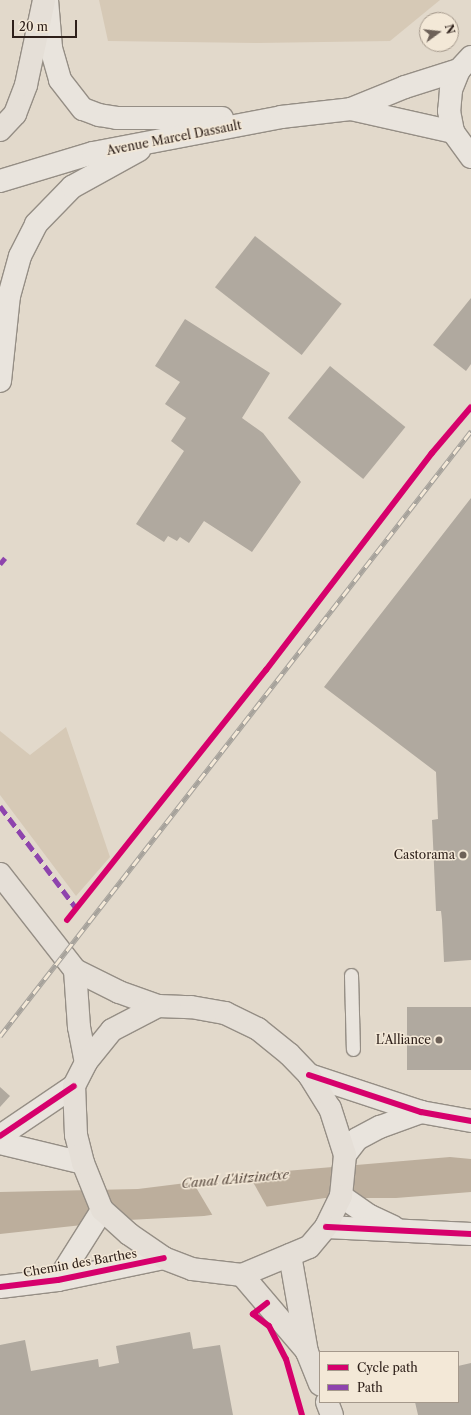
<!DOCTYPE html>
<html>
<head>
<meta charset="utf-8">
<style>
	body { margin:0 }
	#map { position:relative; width:471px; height:1415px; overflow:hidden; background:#e2d9cb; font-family:"Libre Caslon Text",serif }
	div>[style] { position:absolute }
	.green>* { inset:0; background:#d6c9b6 }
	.water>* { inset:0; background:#bcae9c }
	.pier>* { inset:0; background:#e2d9cb }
	.building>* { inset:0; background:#b0a99f; transform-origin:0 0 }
	.roads { filter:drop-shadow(1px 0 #958e85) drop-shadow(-1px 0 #958e85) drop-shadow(0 1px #958e85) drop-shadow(0 -1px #958e85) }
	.service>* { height:13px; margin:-6.5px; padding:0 6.5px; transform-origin:6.5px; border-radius:6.5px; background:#e9e4dd }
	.minor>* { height:22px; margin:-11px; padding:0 11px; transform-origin:11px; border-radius:11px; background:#e9e4dd }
	.tertiary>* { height:22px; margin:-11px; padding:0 11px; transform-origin:11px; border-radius:11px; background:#e9e4dd }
	.secondary>* { height:22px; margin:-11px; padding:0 11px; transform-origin:11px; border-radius:11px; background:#e9e4dd }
	.primary>* { height:22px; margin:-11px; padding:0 11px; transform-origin:11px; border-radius:11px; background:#e5dfd7 }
	.rail>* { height:4.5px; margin-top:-2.25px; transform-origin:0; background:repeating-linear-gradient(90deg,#f3e8d7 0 9px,#a6a29b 0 18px); box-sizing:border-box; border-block:1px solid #a6a29b }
	.quiet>* { height:5px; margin-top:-2.5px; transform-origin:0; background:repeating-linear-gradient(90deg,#8e44ad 0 10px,transparent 0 15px) }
	.cycleway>* { height:6px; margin:-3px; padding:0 3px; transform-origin:3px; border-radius:3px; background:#d6006c }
	.dots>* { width:11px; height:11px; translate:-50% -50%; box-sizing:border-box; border:2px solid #f3e8d7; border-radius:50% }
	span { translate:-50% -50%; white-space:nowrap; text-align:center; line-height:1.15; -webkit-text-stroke:3px #f3e8d7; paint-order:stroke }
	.street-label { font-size:12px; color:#2e201a }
	.poi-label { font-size:12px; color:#2e201a }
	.right { translate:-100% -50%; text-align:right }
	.water-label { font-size:13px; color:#5a4b40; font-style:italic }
	.legend { position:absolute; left:319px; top:1351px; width:140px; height:52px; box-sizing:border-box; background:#f3e8d7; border:1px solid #a4988b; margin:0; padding:5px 7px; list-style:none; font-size:12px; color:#2e201a }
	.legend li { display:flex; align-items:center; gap:8px; height:20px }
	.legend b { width:20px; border:1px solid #a4988b }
	.north { position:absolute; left:419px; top:12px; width:40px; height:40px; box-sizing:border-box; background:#f3e8d7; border:1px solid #a4988b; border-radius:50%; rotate:75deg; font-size:11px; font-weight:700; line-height:16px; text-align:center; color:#2e201a }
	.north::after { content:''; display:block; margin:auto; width:14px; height:18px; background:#6d6158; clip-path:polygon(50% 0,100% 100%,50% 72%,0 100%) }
	.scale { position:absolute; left:12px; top:20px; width:65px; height:18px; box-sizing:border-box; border:2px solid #2e201a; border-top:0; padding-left:5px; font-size:12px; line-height:14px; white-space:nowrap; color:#2e201a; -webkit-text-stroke:3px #f3e8d7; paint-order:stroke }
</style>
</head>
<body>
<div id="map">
	<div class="green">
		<div style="clip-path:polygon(99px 0,440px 0,390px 41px,257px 43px,108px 41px)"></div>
		<div style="clip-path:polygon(66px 727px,110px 857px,76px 896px,0 795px,0 731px,30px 755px)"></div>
	</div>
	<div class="water">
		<div style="clip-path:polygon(450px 1157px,471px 1159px,471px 1192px,396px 1198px,325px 1198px,204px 1216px,128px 1220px,0 1234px,0 1192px,138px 1189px,274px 1172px)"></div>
	</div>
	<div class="pier">
		<div style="clip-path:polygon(248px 1173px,268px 1209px,213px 1216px,191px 1179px)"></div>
	</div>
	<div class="building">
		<div style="left:255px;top:236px;width:110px;height:65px;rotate:38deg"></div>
		<div style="clip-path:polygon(471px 298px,471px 364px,466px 371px,433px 345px)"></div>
		<div style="clip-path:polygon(185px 319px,270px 373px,242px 418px,263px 433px,301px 482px,252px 552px,204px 521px,189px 543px,180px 537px,177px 541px,168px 536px,164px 542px,136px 524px,184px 451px,171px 441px,186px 418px,165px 404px,180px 382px,155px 366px)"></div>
		<div style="left:330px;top:366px;width:97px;height:67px;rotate:39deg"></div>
		<div style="clip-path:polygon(471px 498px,471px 960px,444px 962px,442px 920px,441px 911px,436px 911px,432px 820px,438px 819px,436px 772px,324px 687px)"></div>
		<div style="left:471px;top:1007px;width:63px;height:64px;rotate:90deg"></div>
		<div style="clip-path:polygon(0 1087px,10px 1096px,0 1107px)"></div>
		<div style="clip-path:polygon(190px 1332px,193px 1349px,220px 1345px,233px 1415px,0 1415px,0 1345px,25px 1340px,31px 1371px,98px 1359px,99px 1367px,119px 1363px,116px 1346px)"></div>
		<div style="clip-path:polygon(471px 1363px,471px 1415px,418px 1415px,415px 1402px,458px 1402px,458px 1366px)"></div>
	</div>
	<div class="roads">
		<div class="service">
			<div style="left:351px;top:975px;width:74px;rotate:88.5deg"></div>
		</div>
		<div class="minor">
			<div style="left:309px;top:1075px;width:118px;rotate:18.3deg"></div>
			<div style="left:421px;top:1112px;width:51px;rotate:10.2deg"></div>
			<div style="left:0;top:1136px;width:89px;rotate:-34deg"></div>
			<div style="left:0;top:1143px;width:85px;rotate:13.5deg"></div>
			<div style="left:345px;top:1155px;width:20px;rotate:-53deg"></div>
			<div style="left:357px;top:1139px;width:26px;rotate:-28deg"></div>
			<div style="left:380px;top:1127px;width:44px;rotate:-20.1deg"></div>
			<div style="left:341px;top:1196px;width:35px;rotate:35deg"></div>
			<div style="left:370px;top:1216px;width:26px;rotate:25deg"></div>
			<div style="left:326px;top:1227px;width:145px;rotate:2.8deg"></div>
		</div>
		<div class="tertiary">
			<div style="left:58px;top:1280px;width:83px;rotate:-57.8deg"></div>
			<div style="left:0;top:1287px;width:58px;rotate:-6.9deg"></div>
			<div style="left:58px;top:1280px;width:108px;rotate:-11.7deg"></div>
		</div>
		<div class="secondary">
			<div style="left:47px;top:0;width:48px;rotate:85.2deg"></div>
			<div style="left:51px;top:48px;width:33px;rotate:74deg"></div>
			<div style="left:60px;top:80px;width:37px;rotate:52deg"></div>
			<div style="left:83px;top:109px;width:17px;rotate:21deg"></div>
			<div style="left:99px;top:115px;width:18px;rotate:9deg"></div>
			<div style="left:117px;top:118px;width:105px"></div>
			<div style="left:471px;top:57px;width:18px;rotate:133deg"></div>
			<div style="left:459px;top:70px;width:22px;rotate:112deg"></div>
			<div style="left:451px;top:90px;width:21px;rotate:95deg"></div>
			<div style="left:449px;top:111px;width:21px;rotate:79deg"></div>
			<div style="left:453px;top:132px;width:31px;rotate:54deg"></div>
			<div style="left:351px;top:109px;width:105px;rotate:12.7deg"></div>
			<div style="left:0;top:181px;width:97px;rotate:-16.8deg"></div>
			<div style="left:93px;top:153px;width:191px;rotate:-10.8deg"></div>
			<div style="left:281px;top:117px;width:70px;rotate:-6.5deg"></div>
			<div style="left:351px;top:109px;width:58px;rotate:-22.2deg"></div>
			<div style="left:405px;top:87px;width:57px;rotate:-17.5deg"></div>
			<div style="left:0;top:381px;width:85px;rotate:-84deg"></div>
			<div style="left:9px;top:296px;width:41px;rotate:-74.6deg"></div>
			<div style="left:20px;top:256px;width:36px;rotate:-63deg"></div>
			<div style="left:36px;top:224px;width:52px;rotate:-45.8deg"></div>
			<div style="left:72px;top:187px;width:77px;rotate:-28.9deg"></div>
		</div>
		<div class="primary">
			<div style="left:0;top:130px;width:22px;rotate:-47deg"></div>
			<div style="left:15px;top:114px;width:31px;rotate:-69deg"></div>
			<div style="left:26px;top:85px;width:87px;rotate:-78deg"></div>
			<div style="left:0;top:874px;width:122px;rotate:52deg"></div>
			<div style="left:75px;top:970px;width:49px;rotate:26.6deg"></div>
			<div style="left:119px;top:992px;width:41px;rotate:19.7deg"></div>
			<div style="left:75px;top:970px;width:57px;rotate:86deg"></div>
			<div style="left:79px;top:1027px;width:36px;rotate:79deg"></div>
			<div style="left:158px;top:1006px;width:33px;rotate:2deg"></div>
			<div style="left:191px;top:1007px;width:35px;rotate:10deg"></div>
			<div style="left:225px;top:1013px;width:37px;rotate:26deg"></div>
			<div style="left:258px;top:1029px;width:40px;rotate:39deg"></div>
			<div style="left:289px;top:1054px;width:29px;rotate:46deg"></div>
			<div style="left:309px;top:1075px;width:39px;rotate:58deg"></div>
			<div style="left:330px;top:1108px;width:49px;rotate:72.3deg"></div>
			<div style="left:345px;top:1155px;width:41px;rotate:95.6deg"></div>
			<div style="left:341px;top:1196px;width:34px;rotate:116deg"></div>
			<div style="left:326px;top:1227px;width:26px;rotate:130deg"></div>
			<div style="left:309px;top:1247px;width:73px;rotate:157.3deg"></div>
			<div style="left:242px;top:1275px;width:50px;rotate:-173.2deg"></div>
			<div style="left:192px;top:1269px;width:30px;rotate:-159deg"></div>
			<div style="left:164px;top:1258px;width:42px;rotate:-145.6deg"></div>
			<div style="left:129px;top:1234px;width:36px;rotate:-138deg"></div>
			<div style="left:102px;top:1210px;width:51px;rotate:-112deg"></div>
			<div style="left:83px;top:1163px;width:29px;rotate:-104deg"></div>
			<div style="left:76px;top:1135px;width:49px;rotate:-92.3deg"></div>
			<div style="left:74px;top:1086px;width:27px;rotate:-63deg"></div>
			<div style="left:86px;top:1062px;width:41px;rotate:-50.9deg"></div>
			<div style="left:112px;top:1030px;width:52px;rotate:-27.6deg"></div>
			<div style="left:290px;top:1255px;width:98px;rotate:80.1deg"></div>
			<div style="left:307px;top:1352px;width:35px;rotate:68deg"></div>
			<div style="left:242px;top:1275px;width:99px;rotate:49.5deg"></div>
			<div style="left:327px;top:1402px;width:14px;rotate:69deg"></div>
		</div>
	</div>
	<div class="rail">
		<div style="left:0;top:1036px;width:767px;rotate:-52.1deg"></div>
	</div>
	<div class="quiet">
		<div style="left:0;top:564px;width:8px;rotate:-50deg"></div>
		<div style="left:0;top:806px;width:127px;rotate:53.3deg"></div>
	</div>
	<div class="cycleway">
		<div style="left:67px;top:920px;width:320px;rotate:-51.5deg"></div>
		<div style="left:266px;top:670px;width:273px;rotate:-52.6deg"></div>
		<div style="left:432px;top:453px;width:60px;rotate:-49.7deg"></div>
		<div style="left:309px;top:1075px;width:118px;rotate:18.3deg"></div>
		<div style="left:421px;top:1112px;width:51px;rotate:10.2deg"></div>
		<div style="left:0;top:1136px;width:89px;rotate:-34deg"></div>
		<div style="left:326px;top:1227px;width:145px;rotate:2.8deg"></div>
		<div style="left:0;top:1287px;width:58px;rotate:-6.9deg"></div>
		<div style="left:58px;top:1280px;width:108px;rotate:-11.7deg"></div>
		<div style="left:267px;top:1303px;width:18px;rotate:142deg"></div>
		<div style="left:253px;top:1314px;width:20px;rotate:37deg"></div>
		<div style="left:269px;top:1326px;width:37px;rotate:63deg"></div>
		<div style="left:286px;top:1359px;width:58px;rotate:74.1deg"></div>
	</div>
	<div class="dots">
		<div style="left:463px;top:855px;background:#6d6158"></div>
		<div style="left:439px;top:1040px;background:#6d6158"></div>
	</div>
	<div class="street-label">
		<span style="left:174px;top:138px;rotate:-11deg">Avenue Marcel Dassault</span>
		<span style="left:80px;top:1263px;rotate:-10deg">Chemin des Barthes</span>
	</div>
	<div class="poi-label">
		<span class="right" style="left:455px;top:855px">Castorama</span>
		<span class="right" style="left:431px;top:1040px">L'Alliance</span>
	</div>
	<div class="water-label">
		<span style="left:235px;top:1179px;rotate:-5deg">Canal d'Aitzinetxe</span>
	</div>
	<ul class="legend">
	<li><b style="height:5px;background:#d6006c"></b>Cycle path</li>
	<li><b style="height:5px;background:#8e44ad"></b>Path</li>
	</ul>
	<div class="north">N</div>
	<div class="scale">20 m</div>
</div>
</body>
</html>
